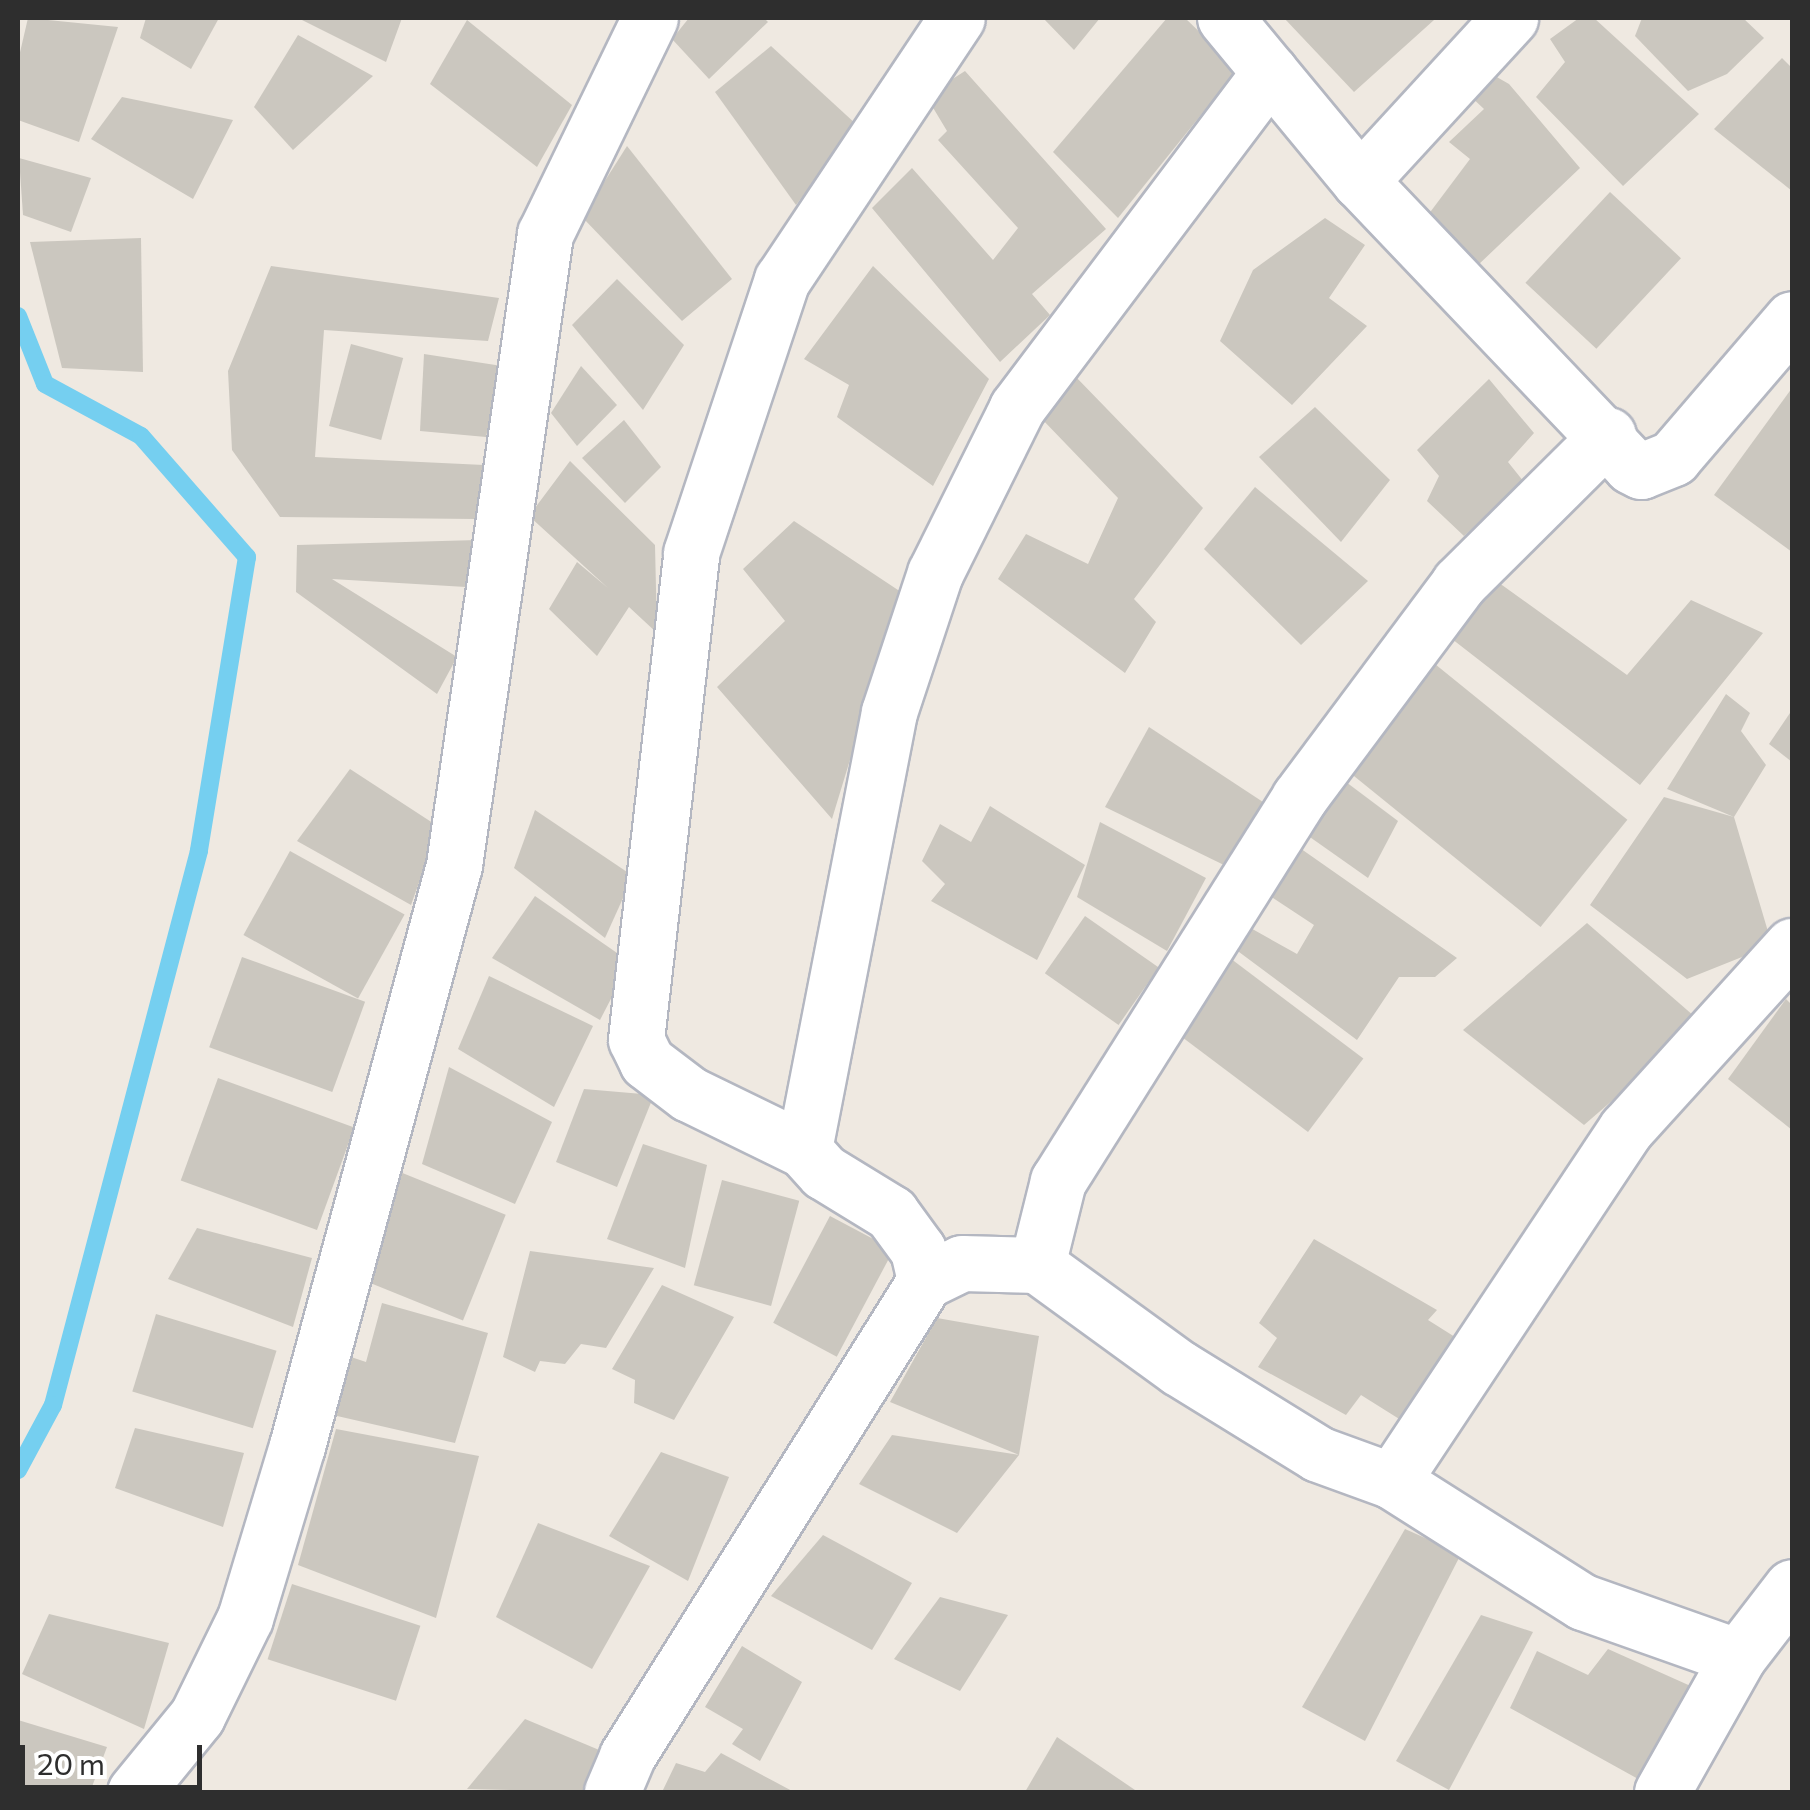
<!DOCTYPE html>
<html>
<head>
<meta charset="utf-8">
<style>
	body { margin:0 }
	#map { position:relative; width:1810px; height:1810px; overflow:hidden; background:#efe9e1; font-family:Commissioner,sans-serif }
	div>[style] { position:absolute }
	.stream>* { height:18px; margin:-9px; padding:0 9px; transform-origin:9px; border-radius:9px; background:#75cff0 }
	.building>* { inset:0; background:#cbc7bf; transform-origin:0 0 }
	.roads { filter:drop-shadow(2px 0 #b4b7c1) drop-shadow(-2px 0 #b4b7c1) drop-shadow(0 2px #b4b7c1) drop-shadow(0 -2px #b4b7c1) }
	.street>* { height:55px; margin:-27.5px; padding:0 27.5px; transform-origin:27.5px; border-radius:27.5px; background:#fff }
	span { translate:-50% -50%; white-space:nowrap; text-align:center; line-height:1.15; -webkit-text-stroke:9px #fff; paint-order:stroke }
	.frame { position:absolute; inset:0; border:20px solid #2e2e2e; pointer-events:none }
	.scale { position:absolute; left:20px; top:1745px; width:182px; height:45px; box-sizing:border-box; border:5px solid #2e2e2e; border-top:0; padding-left:12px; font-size:30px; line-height:35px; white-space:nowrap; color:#2e2e2e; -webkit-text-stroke:8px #fff; paint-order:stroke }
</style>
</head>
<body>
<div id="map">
	<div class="stream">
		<div style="left:18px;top:316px;width:73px;rotate:68.3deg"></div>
		<div style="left:45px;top:384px;width:109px;rotate:28.4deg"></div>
		<div style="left:141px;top:436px;width:161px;rotate:48.8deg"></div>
		<div style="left:247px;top:557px;width:298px;rotate:99.3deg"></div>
		<div style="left:199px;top:851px;width:573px;rotate:104.76deg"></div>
		<div style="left:53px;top:1405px;width:74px;rotate:118.3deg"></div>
	</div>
	<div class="building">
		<div style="clip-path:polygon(28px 18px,118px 27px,79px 142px,18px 120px,18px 61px)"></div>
		<div style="clip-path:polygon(146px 18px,219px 18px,191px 69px,140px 38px)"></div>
		<div style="clip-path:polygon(298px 18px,402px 18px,386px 62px)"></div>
		<div style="clip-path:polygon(689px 18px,764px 18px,768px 22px,709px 79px,672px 39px)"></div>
		<div style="clip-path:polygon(1043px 18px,1100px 18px,1074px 50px)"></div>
		<div style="clip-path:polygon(1167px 18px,1185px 18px,1238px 69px,1118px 218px,1053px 152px)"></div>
		<div style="clip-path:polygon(1284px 18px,1432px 18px,1434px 20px,1354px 92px)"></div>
		<div style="clip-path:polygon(1579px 18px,1594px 18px,1699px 114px,1623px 186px,1536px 97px,1565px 62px,1550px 39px)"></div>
		<div style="clip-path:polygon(1642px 18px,1743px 18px,1764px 38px,1727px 74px,1688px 91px,1635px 36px)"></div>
		<div style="clip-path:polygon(467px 20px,572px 105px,537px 167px,430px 84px)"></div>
		<div style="clip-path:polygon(298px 35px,373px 76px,293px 150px,254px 107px)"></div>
		<div style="clip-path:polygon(771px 46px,857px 125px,796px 205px,715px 92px)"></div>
		<div style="clip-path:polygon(1782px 58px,1792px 68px,1792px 191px,1714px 129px)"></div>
		<div style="clip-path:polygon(965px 71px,1106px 229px,1032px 294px,1050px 315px,1000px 362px,872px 208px,912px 168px,993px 260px,1018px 228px,938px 140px,947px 131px,926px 96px)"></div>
		<div style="clip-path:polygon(1488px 72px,1509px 84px,1580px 168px,1477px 266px,1428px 215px,1470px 159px,1449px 142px,1484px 109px,1467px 93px)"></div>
		<div style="clip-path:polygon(122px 97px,233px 120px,193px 199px,91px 139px)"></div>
		<div style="clip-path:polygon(627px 146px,732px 279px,682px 321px,582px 217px)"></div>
		<div style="clip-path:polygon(19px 158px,91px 178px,71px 232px,23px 215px)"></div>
		<div style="left:1610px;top:192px;width:97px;height:124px;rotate:43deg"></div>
		<div style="clip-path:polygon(1325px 218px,1365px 245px,1329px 298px,1367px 326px,1292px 405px,1220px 341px,1253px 270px)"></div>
		<div style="clip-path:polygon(141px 238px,143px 372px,62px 368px,30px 242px)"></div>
		<div style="clip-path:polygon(271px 266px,499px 298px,488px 341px,324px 330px,315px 457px,484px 465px,475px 519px,280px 517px,232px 450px,228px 371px)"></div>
		<div style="clip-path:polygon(873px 266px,989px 379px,933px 486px,837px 417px,849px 385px,804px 359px)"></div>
		<div style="clip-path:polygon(617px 279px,684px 345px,643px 410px,572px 325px)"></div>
		<div style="left:351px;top:344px;width:54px;height:85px;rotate:15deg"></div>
		<div style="clip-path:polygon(424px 354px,502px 366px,486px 437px,420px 431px)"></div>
		<div style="clip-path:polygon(581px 366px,617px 405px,577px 446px,551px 413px)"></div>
		<div style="clip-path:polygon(1074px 375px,1203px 508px,1134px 599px,1156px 622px,1125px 673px,998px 579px,1026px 534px,1088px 564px,1118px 498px,1040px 417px)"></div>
		<div style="clip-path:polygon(1489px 379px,1534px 433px,1508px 462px,1524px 482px,1464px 536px,1427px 501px,1439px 476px,1417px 450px)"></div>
		<div style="clip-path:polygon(1792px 388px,1792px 552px,1714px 495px)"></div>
		<div style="clip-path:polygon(1315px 407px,1390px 480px,1341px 542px,1259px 457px)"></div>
		<div style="clip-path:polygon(624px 420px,661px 467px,625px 503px,582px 458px)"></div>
		<div style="clip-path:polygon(570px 461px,655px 545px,657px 633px,629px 607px,597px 656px,549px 609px,577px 562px,608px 588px,529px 516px)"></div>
		<div style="clip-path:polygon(1255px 487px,1368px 581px,1301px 645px,1204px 549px)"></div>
		<div style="clip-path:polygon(794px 521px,901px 592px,832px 819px,717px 687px,785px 621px,743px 569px)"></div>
		<div style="clip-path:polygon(478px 540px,466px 587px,332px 579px,457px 657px,437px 694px,296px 592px,297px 545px)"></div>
		<div style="clip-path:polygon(1495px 580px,1627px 675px,1691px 600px,1763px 633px,1640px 785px,1452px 639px)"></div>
		<div style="left:1430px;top:660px;width:254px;height:138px;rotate:39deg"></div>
		<div style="clip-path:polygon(1726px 694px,1750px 713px,1741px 731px,1766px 765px,1734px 817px,1772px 945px,1687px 979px,1590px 905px,1664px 797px,1734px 817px,1667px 789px)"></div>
		<div style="clip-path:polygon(1792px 710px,1792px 762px,1769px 744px)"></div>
		<div style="clip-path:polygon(1149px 727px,1263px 802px,1226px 866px,1105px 807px)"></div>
		<div style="clip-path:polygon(350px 769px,439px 827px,411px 905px,297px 841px)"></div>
		<div style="clip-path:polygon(1346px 782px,1398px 821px,1368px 878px,1307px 835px)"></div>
		<div style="clip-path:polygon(990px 806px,1085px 865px,1037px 960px,931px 901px,945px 884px,922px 861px,940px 824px,971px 842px)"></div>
		<div style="clip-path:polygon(535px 810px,633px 876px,605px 938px,514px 868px)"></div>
		<div style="clip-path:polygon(1100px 822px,1206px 878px,1167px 951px,1077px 897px)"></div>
		<div style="clip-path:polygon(1297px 846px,1457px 958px,1435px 977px,1399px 977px,1357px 1040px,1235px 949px,1247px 926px,1297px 954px,1314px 925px,1267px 894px)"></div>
		<div style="left:290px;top:851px;width:131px;height:96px;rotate:29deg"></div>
		<div style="clip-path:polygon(535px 896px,630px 962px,600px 1020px,492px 958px)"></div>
		<div style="left:1085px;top:916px;width:90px;height:70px;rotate:35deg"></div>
		<div style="clip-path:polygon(1587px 923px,1702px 1023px,1584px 1125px,1463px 1030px)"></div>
		<div style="left:1222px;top:952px;width:177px;height:92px;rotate:37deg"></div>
		<div style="left:242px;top:957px;width:131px;height:96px;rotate:20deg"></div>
		<div style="clip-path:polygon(489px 976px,593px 1026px,554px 1107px,458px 1049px)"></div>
		<div style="clip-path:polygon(1786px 999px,1792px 1005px,1792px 1130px,1728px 1079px)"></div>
		<div style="clip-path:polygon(449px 1067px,552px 1122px,515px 1204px,422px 1164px)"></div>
		<div style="left:218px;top:1078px;width:145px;height:109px;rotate:20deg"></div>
		<div style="clip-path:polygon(584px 1089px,654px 1095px,617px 1187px,556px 1162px)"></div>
		<div style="clip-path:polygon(643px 1144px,707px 1165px,685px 1268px,607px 1239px)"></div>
		<div style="left:400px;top:1172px;width:114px;height:114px;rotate:22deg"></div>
		<div style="left:722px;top:1180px;width:80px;height:109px;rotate:15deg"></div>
		<div style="left:830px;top:1216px;width:72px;height:121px;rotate:28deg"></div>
		<div style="clip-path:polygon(197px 1228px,312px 1258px,293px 1327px,168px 1279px)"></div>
		<div style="clip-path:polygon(1314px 1239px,1437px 1310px,1428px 1320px,1455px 1337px,1404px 1422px,1361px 1395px,1346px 1415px,1258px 1367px,1277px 1338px,1259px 1323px)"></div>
		<div style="clip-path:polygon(530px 1251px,654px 1268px,606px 1348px,581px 1344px,565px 1364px,540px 1361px,535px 1372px,503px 1357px)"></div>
		<div style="clip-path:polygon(662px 1285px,734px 1317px,674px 1420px,634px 1403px,635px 1380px,612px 1369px)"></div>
		<div style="clip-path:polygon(382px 1303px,488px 1333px,455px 1443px,324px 1413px,348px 1356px,366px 1362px)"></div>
		<div style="left:156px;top:1314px;width:126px;height:81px;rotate:17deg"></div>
		<div style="clip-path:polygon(937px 1318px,1039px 1336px,1019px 1455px,957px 1533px,859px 1484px,892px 1435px,1019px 1455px,890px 1402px)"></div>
		<div style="clip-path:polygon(135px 1428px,244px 1453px,223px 1527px,115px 1488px)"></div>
		<div style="clip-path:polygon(336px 1429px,479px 1456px,436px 1618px,298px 1565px)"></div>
		<div style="clip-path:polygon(661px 1452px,729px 1477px,688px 1581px,609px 1536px)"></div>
		<div style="clip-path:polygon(538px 1523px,650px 1566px,592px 1669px,496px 1617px)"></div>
		<div style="clip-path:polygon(1405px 1529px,1461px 1554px,1365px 1741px,1302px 1707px)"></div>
		<div style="clip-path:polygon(823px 1535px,912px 1583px,872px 1650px,771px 1596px)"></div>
		<div style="left:292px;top:1584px;width:135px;height:79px;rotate:18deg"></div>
		<div style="clip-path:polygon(940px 1597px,1008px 1615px,960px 1691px,894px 1659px)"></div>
		<div style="clip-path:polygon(49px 1614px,169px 1643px,144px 1729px,22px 1674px)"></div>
		<div style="clip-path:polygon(1481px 1615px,1533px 1632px,1449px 1790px,1396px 1761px)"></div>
		<div style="clip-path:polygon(742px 1646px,802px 1682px,760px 1761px,732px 1744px,743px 1729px,705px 1707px)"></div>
		<div style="clip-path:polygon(1608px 1649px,1704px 1692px,1649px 1785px,1510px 1708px,1537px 1651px,1588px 1675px)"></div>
		<div style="clip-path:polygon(525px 1719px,604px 1752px,585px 1792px,467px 1789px)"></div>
		<div style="clip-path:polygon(18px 1720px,107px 1747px,90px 1792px,18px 1792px)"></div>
		<div style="clip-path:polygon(1057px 1737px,1138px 1792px,1025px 1792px)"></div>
		<div style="clip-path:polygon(721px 1753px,794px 1792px,662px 1792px,676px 1763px,705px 1772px)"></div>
	</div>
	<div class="roads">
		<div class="street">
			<div style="left:1225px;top:18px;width:212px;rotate:50.4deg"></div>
			<div style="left:1360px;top:181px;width:393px;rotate:46.4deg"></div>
			<div style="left:1631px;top:466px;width:11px;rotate:27deg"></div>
			<div style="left:1641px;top:471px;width:35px;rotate:-22deg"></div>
			<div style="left:1673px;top:458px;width:183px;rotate:-49.4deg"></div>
			<div style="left:1270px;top:72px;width:421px;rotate:127deg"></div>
			<div style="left:1017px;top:408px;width:184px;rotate:116.4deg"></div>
			<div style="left:935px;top:573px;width:146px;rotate:108.3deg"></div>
			<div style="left:889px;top:712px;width:446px;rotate:101deg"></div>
			<div style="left:804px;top:1150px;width:30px;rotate:48deg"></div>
			<div style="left:824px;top:1172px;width:79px;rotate:31.5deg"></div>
			<div style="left:891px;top:1213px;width:46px;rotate:53.9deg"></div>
			<div style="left:918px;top:1250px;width:32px;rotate:77deg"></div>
			<div style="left:925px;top:1281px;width:41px;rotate:-25.9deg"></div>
			<div style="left:962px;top:1263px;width:75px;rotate:1.5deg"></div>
			<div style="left:1037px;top:1265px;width:87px;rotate:-76deg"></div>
			<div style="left:1058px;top:1181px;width:453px;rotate:-57.8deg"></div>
			<div style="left:1299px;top:798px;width:268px;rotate:-53.3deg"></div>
			<div style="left:1459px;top:583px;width:210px;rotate:-44.8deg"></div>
			<div style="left:1360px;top:181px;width:222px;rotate:-47.4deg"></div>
			<div style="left:804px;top:1150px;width:128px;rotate:-154deg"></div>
			<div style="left:689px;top:1094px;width:53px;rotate:-142.7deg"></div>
			<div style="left:647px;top:1062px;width:25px;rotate:-116deg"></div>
			<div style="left:636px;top:1039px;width:489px;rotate:-83.5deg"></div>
			<div style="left:691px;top:553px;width:288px;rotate:-71.6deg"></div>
			<div style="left:782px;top:280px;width:315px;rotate:-56.3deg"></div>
			<div style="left:1037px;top:1265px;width:175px;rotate:36deg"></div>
			<div style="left:1179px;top:1368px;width:163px;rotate:31.7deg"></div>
			<div style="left:1318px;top:1454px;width:79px;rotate:20deg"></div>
			<div style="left:1392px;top:1481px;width:423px;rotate:-56.4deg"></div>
			<div style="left:1626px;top:1129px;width:247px;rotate:-47.8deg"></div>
			<div style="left:1392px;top:1481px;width:226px;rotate:32.4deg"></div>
			<div style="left:1583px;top:1602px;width:164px;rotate:19.5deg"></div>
			<div style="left:1738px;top:1657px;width:88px;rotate:-52.4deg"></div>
			<div style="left:135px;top:1792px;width:98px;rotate:-50.8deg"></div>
			<div style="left:197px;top:1716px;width:109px;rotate:-63.9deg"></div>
			<div style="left:245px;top:1618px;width:180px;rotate:-73.2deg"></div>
			<div style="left:297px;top:1446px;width:602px;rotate:-74.88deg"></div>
			<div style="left:454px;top:865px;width:638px;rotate:-81.79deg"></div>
			<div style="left:545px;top:234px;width:240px;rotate:-64.1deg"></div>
			<div style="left:612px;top:1792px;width:39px;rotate:-67deg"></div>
			<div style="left:627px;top:1756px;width:561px;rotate:-57.9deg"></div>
			<div style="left:1662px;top:1792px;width:155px;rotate:-60.6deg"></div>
		</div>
	</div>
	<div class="frame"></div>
	<div class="scale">20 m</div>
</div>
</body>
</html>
